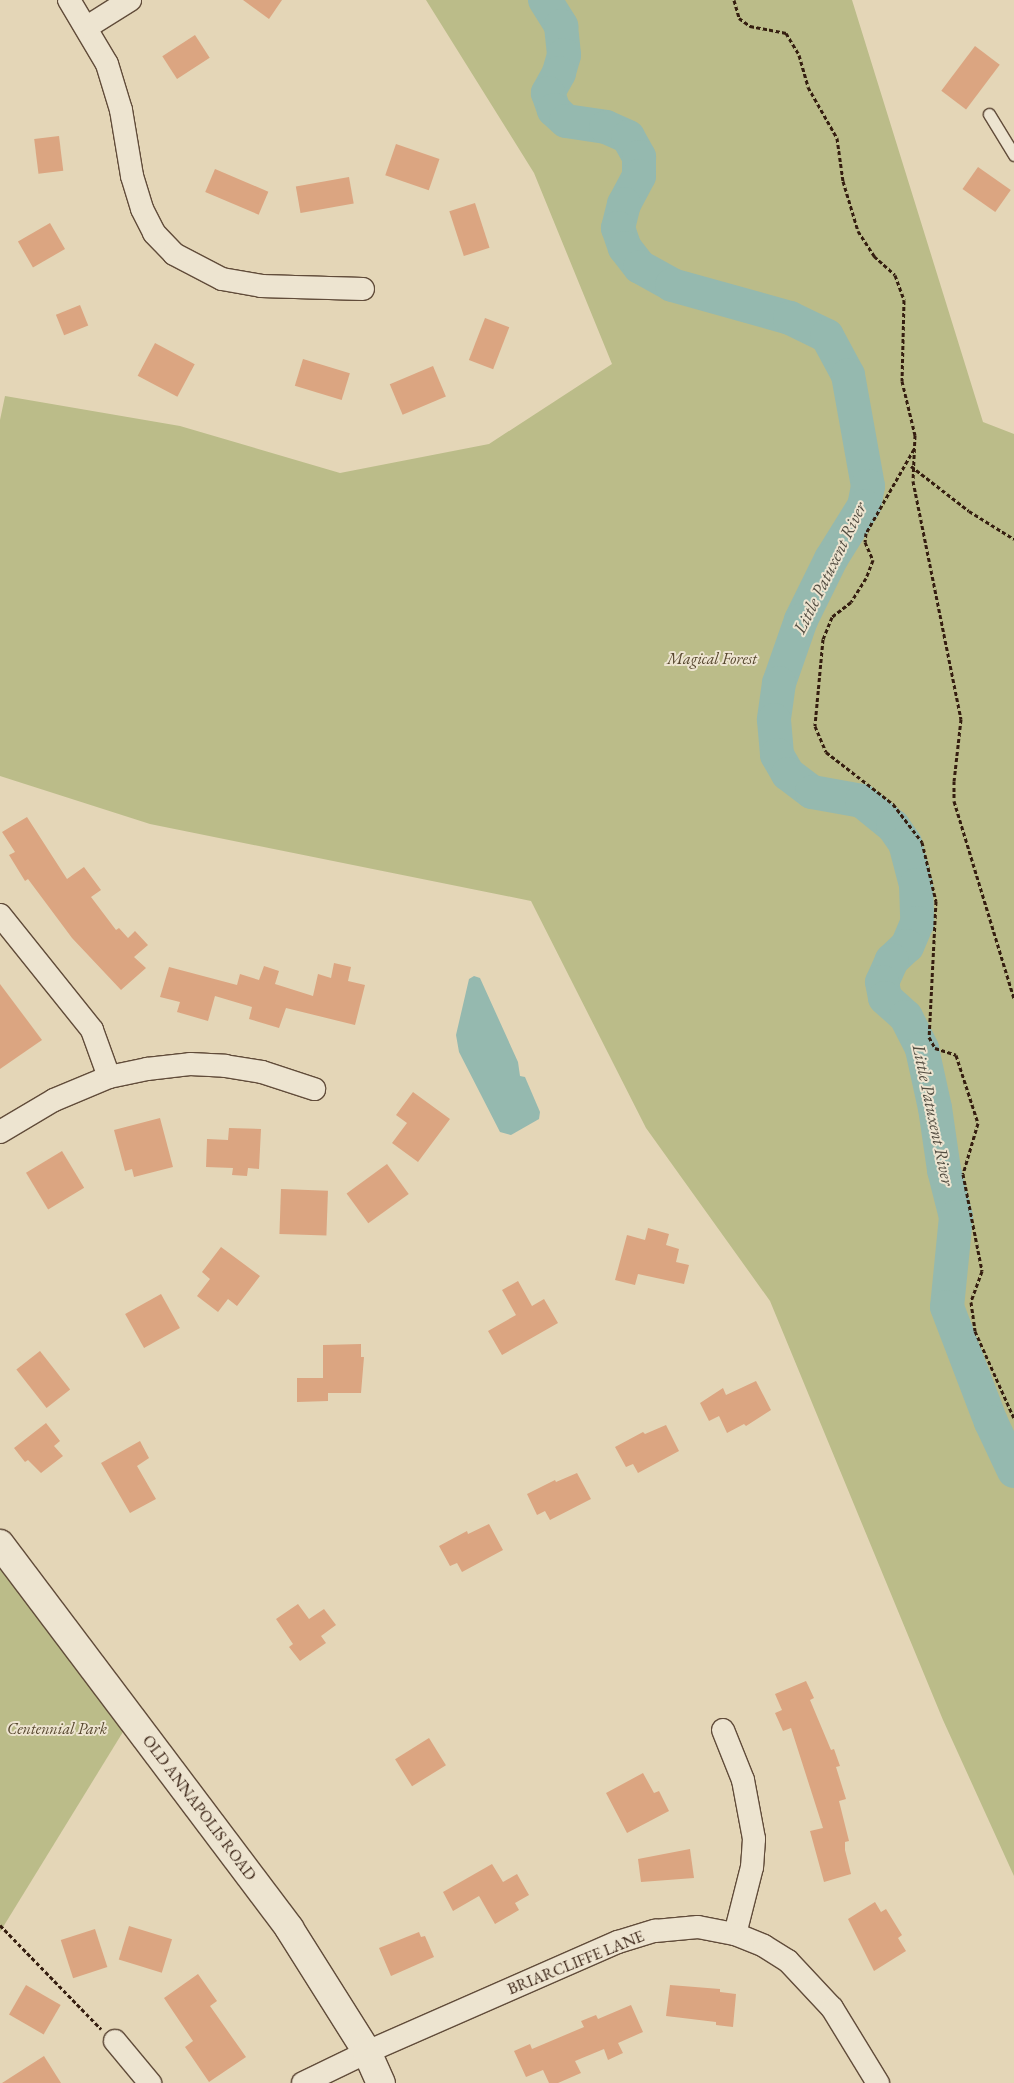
<!DOCTYPE html>
<html>
<head>
<meta charset="utf-8">
<style>
	body { margin:0 }
	#map { position:relative; width:1014px; height:2083px; overflow:hidden; background:#e4d6b7; font-family:"EB Garamond",serif }
	div>[style] { position:absolute }
	.green>* { inset:0; background:#bbbc89 }
	.water>* { inset:0; background:#95b9af }
	.river>* { height:34px; margin:-17px; padding:0 17px; transform-origin:17px; border-radius:17px; background:#95b9af }
	.building>* { inset:0; background:#dba581; transform-origin:0 0 }
	.path>* { height:3px; margin-top:-1.5px; transform-origin:0; background:repeating-linear-gradient(90deg,#351e10 0 4px,transparent 0 6.5px) }
	.roads { filter:drop-shadow(1px 0 #614c3a) drop-shadow(-1px 0 #614c3a) drop-shadow(0 1px #614c3a) drop-shadow(0 -1px #614c3a) }
	.service>* { height:11px; margin:-5.5px; padding:0 5.5px; transform-origin:5.5px; border-radius:5.5px; background:#ede4d0 }
	.minor>* { height:22px; margin:-11px; padding:0 11px; transform-origin:11px; border-radius:11px; background:#ede4d0 }
	.tertiary>* { height:28px; margin:-14px; padding:0 14px; transform-origin:14px; border-radius:14px; background:#ede4d0 }
	span { translate:-50% -50%; white-space:nowrap; text-align:center; line-height:1.15; -webkit-text-stroke:4px #ede4d0; paint-order:stroke }
	.park-label { font-size:16px; color:#56462e; font-style:italic }
	.street-label { font-size:16px; color:#351e10 }
	.water-label { font-size:18px; color:#524c40; font-style:italic }
</style>
</head>
<body>
<div id="map">
	<div class="green">
		<div style="clip-path:polygon(426px 0,852px 0,983px 422px,1014px 434px,1014px 1876px,943px 1720px,770px 1301px,646px 1128px,531px 901px,150px 824px,0 776px,0 420px,5px 396px,180px 426px,340px 473px,489px 444px,612px 364px,534px 173px)"></div>
		<div style="clip-path:polygon(0 1559px,126px 1727px,0 1932px)"></div>
	</div>
	<div class="water">
		<div style="clip-path:polygon(474px 976px,480px 978px,518px 1062px,520px 1076px,525px 1077px,540px 1112px,539px 1119px,511px 1135px,500px 1132px,459px 1052px,456px 1035px,469px 979px)"></div>
	</div>
	<div class="river">
		<div style="left:545px;top:0;width:31px;rotate:58deg"></div>
		<div style="left:561px;top:26px;width:29px;rotate:84deg"></div>
		<div style="left:564px;top:55px;width:19px;rotate:106deg"></div>
		<div style="left:559px;top:73px;width:23px;rotate:119deg"></div>
		<div style="left:548px;top:93px;width:18px;rotate:71deg"></div>
		<div style="left:554px;top:110px;width:16px;rotate:43deg"></div>
		<div style="left:566px;top:121px;width:40px;rotate:8.5deg"></div>
		<div style="left:606px;top:127px;width:24px;rotate:24deg"></div>
		<div style="left:628px;top:137px;width:23px;rotate:61deg"></div>
		<div style="left:639px;top:157px;width:19px;rotate:90deg"></div>
		<div style="left:639px;top:176px;width:32px;rotate:118deg"></div>
		<div style="left:624px;top:204px;width:25px;rotate:104deg"></div>
		<div style="left:618px;top:228px;width:21px;rotate:71deg"></div>
		<div style="left:625px;top:248px;width:24px;rotate:52deg"></div>
		<div style="left:640px;top:267px;width:37px;rotate:29deg"></div>
		<div style="left:672px;top:285px;width:123px;rotate:15.6deg"></div>
		<div style="left:790px;top:318px;width:41px;rotate:25.9deg"></div>
		<div style="left:827px;top:336px;width:44px;rotate:61.7deg"></div>
		<div style="left:848px;top:375px;width:113px;rotate:79.8deg"></div>
		<div style="left:868px;top:486px;width:20px;rotate:101deg"></div>
		<div style="left:864px;top:506px;width:62px;rotate:121.9deg"></div>
		<div style="left:831px;top:559px;width:68px;rotate:116.2deg"></div>
		<div style="left:801px;top:620px;width:67px;rotate:109.2deg"></div>
		<div style="left:779px;top:683px;width:37px;rotate:98deg"></div>
		<div style="left:774px;top:720px;width:35px;rotate:85deg"></div>
		<div style="left:777px;top:755px;width:22px;rotate:60deg"></div>
		<div style="left:788px;top:774px;width:30px;rotate:37deg"></div>
		<div style="left:812px;top:792px;width:51px;rotate:10.2deg"></div>
		<div style="left:862px;top:801px;width:40px;rotate:39deg"></div>
		<div style="left:893px;top:826px;width:21px;rotate:55deg"></div>
		<div style="left:905px;top:843px;width:43px;rotate:75.3deg"></div>
		<div style="left:916px;top:885px;width:38px;rotate:88deg"></div>
		<div style="left:917px;top:923px;width:25px;rotate:113deg"></div>
		<div style="left:907px;top:946px;width:21px;rotate:137deg"></div>
		<div style="left:892px;top:960px;width:24px;rotate:114deg"></div>
		<div style="left:882px;top:982px;width:16px;rotate:79deg"></div>
		<div style="left:885px;top:998px;width:28px;rotate:42deg"></div>
		<div style="left:906px;top:1017px;width:36px;rotate:63deg"></div>
		<div style="left:922px;top:1049px;width:60px;rotate:77.6deg"></div>
		<div style="left:935px;top:1108px;width:63px;rotate:81.7deg"></div>
		<div style="left:944px;top:1170px;width:49px;rotate:75.7deg"></div>
		<div style="left:956px;top:1217px;width:90px;rotate:95.7deg"></div>
		<div style="left:947px;top:1307px;width:123px;rotate:69.1deg"></div>
		<div style="left:991px;top:1422px;width:54px;rotate:64.9deg"></div>
	</div>
	<div class="building">
		<div style="clip-path:polygon(243px 0,282px 0,269px 19px)"></div>
		<div style="left:195px;top:35px;width:27px;height:39px;rotate:57deg"></div>
		<div style="left:975px;top:46px;width:31px;height:56px;rotate:37deg"></div>
		<div style="left:59px;top:136px;width:35px;height:25px;rotate:83deg"></div>
		<div style="left:396px;top:144px;width:46px;height:33px;rotate:19deg"></div>
		<div style="left:978px;top:167px;width:40px;height:27px;rotate:35deg"></div>
		<div style="left:215px;top:169px;width:58px;height:25px;rotate:23deg"></div>
		<div style="left:349px;top:177px;width:27px;height:54px;rotate:80deg"></div>
		<div style="left:475px;top:203px;width:47px;height:27px;rotate:72deg"></div>
		<div style="left:50px;top:223px;width:30px;height:37px;rotate:60deg"></div>
		<div style="left:80px;top:305px;width:22px;height:26px;rotate:68deg"></div>
		<div style="left:485px;top:318px;width:26px;height:45px;rotate:21deg"></div>
		<div style="left:155px;top:343px;width:45px;height:37px;rotate:28deg"></div>
		<div style="left:303px;top:359px;width:49px;height:28px;rotate:17deg"></div>
		<div style="left:433px;top:366px;width:33px;height:47px;rotate:67deg"></div>
		<div style="clip-path:polygon(27px 817px,67px 879px,84px 867px,101px 890px,91px 897px,116px 930px,119px 928px,128px 938px,135px 931px,148px 945px,134px 957px,146px 968px,121px 990px,72px 938px,28px 879px,25px 881px,9px 855px,15px 852px,2px 832px)"></div>
		<div style="clip-path:polygon(334px 963px,351px 967px,348px 981px,365px 985px,355px 1025px,286px 1008px,279px 1028px,249px 1019px,252px 1007px,215px 996px,208px 1021px,177px 1012px,180px 1002px,160px 997px,169px 967px,237px 985px,240px 974px,259px 980px,264px 966px,279px 971px,275px 984px,313px 996px,318px 974px,331px 978px)"></div>
		<div style="clip-path:polygon(0 984px,42px 1040px,0 1069px)"></div>
		<div style="clip-path:polygon(413px 1092px,450px 1119px,418px 1162px,392px 1143px,407px 1123px,396px 1115px)"></div>
		<div style="clip-path:polygon(160px 1118px,173px 1167px,134px 1177px,132px 1169px,125px 1171px,114px 1130px)"></div>
		<div style="clip-path:polygon(229px 1128px,261px 1129px,259px 1169px,248px 1168px,247px 1176px,232px 1175px,233px 1168px,206px 1167px,207px 1139px,228px 1140px)"></div>
		<div style="left:62px;top:1151px;width:43px;height:42px;rotate:59deg"></div>
		<div style="left:387px;top:1164px;width:37px;height:50px;rotate:54deg"></div>
		<div style="left:281px;top:1189px;width:47px;height:45px;rotate:2deg"></div>
		<div style="clip-path:polygon(648px 1228px,669px 1234px,666px 1245px,679px 1249px,676px 1262px,689px 1265px,684px 1284px,638px 1274px,635px 1285px,615px 1280px,627px 1235px,645px 1240px)"></div>
		<div style="clip-path:polygon(221px 1247px,260px 1276px,237px 1306px,228px 1299px,218px 1312px,197px 1296px,210px 1279px,202px 1272px)"></div>
		<div style="clip-path:polygon(518px 1281px,532px 1306px,544px 1299px,558px 1323px,502px 1355px,488px 1331px,516px 1315px,502px 1290px)"></div>
		<div style="left:161px;top:1294px;width:39px;height:41px;rotate:61deg"></div>
		<div style="clip-path:polygon(361px 1344px,361px 1357px,364px 1357px,361px 1393px,328px 1393px,328px 1401px,297px 1402px,297px 1378px,323px 1378px,323px 1345px)"></div>
		<div style="left:40px;top:1351px;width:49px;height:30px;rotate:52deg"></div>
		<div style="clip-path:polygon(756px 1381px,771px 1410px,746px 1426px,744px 1424px,727px 1433px,719px 1416px,709px 1421px,700px 1403px,723px 1388px,726px 1395px)"></div>
		<div style="clip-path:polygon(46px 1423px,60px 1441px,54px 1446px,63px 1456px,41px 1473px,28px 1460px,25px 1462px,14px 1448px)"></div>
		<div style="clip-path:polygon(666px 1425px,679px 1451px,638px 1473px,633px 1464px,626px 1467px,615px 1447px,643px 1432px,645px 1434px)"></div>
		<div style="clip-path:polygon(140px 1441px,149px 1458px,137px 1466px,156px 1499px,130px 1513px,101px 1463px)"></div>
		<div style="clip-path:polygon(577px 1473px,591px 1499px,550px 1520px,545px 1511px,537px 1515px,527px 1494px,555px 1480px,556px 1482px)"></div>
		<div style="clip-path:polygon(489px 1524px,503px 1550px,462px 1572px,457px 1563px,450px 1566px,439px 1546px,467px 1531px,468px 1534px)"></div>
		<div style="clip-path:polygon(298px 1604px,309px 1619px,324px 1609px,336px 1625px,321px 1636px,326px 1643px,300px 1661px,289px 1647px,293px 1644px,276px 1619px)"></div>
		<div style="clip-path:polygon(806px 1681px,814px 1698px,810px 1700px,831px 1750px,834px 1749px,840px 1766px,836px 1767px,846px 1799px,839px 1801px,849px 1841px,845px 1842px,845px 1850px,851px 1874px,824px 1882px,810px 1831px,823px 1828px,791px 1728px,783px 1731px,775px 1713px,782px 1710px,775px 1694px)"></div>
		<div style="left:429px;top:1738px;width:32px;height:40px;rotate:58deg"></div>
		<div style="clip-path:polygon(643px 1773px,654px 1793px,659px 1791px,669px 1811px,627px 1833px,606px 1793px)"></div>
		<div style="clip-path:polygon(690px 1849px,694px 1878px,641px 1882px,638px 1859px)"></div>
		<div style="clip-path:polygon(492px 1864px,503px 1882px,517px 1874px,529px 1895px,515px 1903px,519px 1910px,495px 1924px,479px 1896px,453px 1911px,443px 1892px)"></div>
		<div style="clip-path:polygon(875px 1902px,881px 1912px,886px 1909px,902px 1935px,898px 1938px,906px 1951px,874px 1971px,848px 1919px)"></div>
		<div style="left:129px;top:1926px;width:45px;height:35px;rotate:17deg"></div>
		<div style="left:95px;top:1929px;width:40px;height:36px;rotate:72deg"></div>
		<div style="clip-path:polygon(419px 1932px,421px 1937px,425px 1936px,434px 1957px,391px 1976px,379px 1948px)"></div>
		<div style="clip-path:polygon(198px 1974px,217px 2001px,210px 2006px,246px 2057px,209px 2082px,185px 2047px,193px 2041px,164px 1998px)"></div>
		<div style="left:26px;top:1985px;width:40px;height:34px;rotate:30deg"></div>
		<div style="clip-path:polygon(670px 1985px,720px 1989px,720px 1992px,736px 1994px,733px 2027px,716px 2025px,716px 2022px,666px 2016px)"></div>
		<div style="clip-path:polygon(631px 2005px,643px 2032px,618px 2043px,623px 2053px,608px 2060px,604px 2049px,575px 2061px,581px 2073px,558px 2083px,549px 2083px,543px 2070px,526px 2077px,514px 2051px,530px 2044px,532px 2049px,584px 2027px,581px 2021px,596px 2015px,598px 2019px)"></div>
		<div style="clip-path:polygon(44px 2056px,61px 2083px,2px 2083px)"></div>
	</div>
	<div class="path">
		<div style="left:734px;top:0;width:19px;rotate:74deg"></div>
		<div style="left:739px;top:18px;width:14px;rotate:36deg"></div>
		<div style="left:750px;top:26px;width:37px;rotate:11deg"></div>
		<div style="left:786px;top:33px;width:26px;rotate:59deg"></div>
		<div style="left:799px;top:55px;width:33px;rotate:74deg"></div>
		<div style="left:808px;top:87px;width:59px;rotate:60.4deg"></div>
		<div style="left:837px;top:138px;width:43px;rotate:82.1deg"></div>
		<div style="left:843px;top:181px;width:52px;rotate:73.3deg"></div>
		<div style="left:858px;top:231px;width:30px;rotate:57deg"></div>
		<div style="left:874px;top:256px;width:28px;rotate:42deg"></div>
		<div style="left:895px;top:275px;width:27px;rotate:70deg"></div>
		<div style="left:904px;top:300px;width:81px;rotate:91.4deg"></div>
		<div style="left:902px;top:381px;width:56px;rotate:76.5deg"></div>
		<div style="left:915px;top:435px;width:46px;rotate:92.5deg"></div>
		<div style="left:913px;top:481px;width:243px;rotate:78.6deg"></div>
		<div style="left:961px;top:719px;width:62px;rotate:96.4deg"></div>
		<div style="left:954px;top:781px;width:20px;rotate:90deg"></div>
		<div style="left:954px;top:801px;width:206px;rotate:73.1deg"></div>
		<div style="left:914px;top:449px;width:97px;rotate:119.7deg"></div>
		<div style="left:866px;top:533px;width:9px;rotate:96deg"></div>
		<div style="left:865px;top:542px;width:20px;rotate:66deg"></div>
		<div style="left:873px;top:560px;width:19px;rotate:111deg"></div>
		<div style="left:866px;top:578px;width:28px;rotate:122deg"></div>
		<div style="left:851px;top:602px;width:24px;rotate:142deg"></div>
		<div style="left:832px;top:617px;width:24px;rotate:112deg"></div>
		<div style="left:823px;top:639px;width:87px;rotate:95.3deg"></div>
		<div style="left:815px;top:726px;width:28px;rotate:67deg"></div>
		<div style="left:826px;top:752px;width:85px;rotate:37.8deg"></div>
		<div style="left:893px;top:804px;width:48px;rotate:52.7deg"></div>
		<div style="left:922px;top:842px;width:61px;rotate:76.7deg"></div>
		<div style="left:936px;top:901px;width:136px;rotate:92.9deg"></div>
		<div style="left:929px;top:1037px;width:13px;rotate:61deg"></div>
		<div style="left:935px;top:1048px;width:22px;rotate:18deg"></div>
		<div style="left:956px;top:1055px;width:71px;rotate:72.1deg"></div>
		<div style="left:978px;top:1123px;width:53px;rotate:106.4deg"></div>
		<div style="left:963px;top:1174px;width:99px;rotate:78.9deg"></div>
		<div style="left:982px;top:1271px;width:33px;rotate:110deg"></div>
		<div style="left:971px;top:1302px;width:29px;rotate:82deg"></div>
		<div style="left:975px;top:1331px;width:95px;rotate:65.9deg"></div>
		<div style="left:911px;top:466px;width:73px;rotate:37.8deg"></div>
		<div style="left:969px;top:511px;width:53px;rotate:31.9deg"></div>
		<div style="left:0;top:1925px;width:145px;rotate:45.8deg"></div>
	</div>
	<div class="roads">
		<div class="service">
			<div style="left:989px;top:114px;width:48px;rotate:58.6deg"></div>
		</div>
		<div class="minor">
			<div style="left:69px;top:0;width:74px;rotate:59.3deg"></div>
			<div style="left:107px;top:64px;width:48px;rotate:73.1deg"></div>
			<div style="left:121px;top:110px;width:67px;rotate:80.5deg"></div>
			<div style="left:132px;top:176px;width:34px;rotate:73deg"></div>
			<div style="left:142px;top:209px;width:27px;rotate:63deg"></div>
			<div style="left:154px;top:233px;width:29px;rotate:46deg"></div>
			<div style="left:174px;top:254px;width:54px;rotate:27.5deg"></div>
			<div style="left:222px;top:279px;width:40px;rotate:10deg"></div>
			<div style="left:261px;top:286px;width:102px;rotate:1.7deg"></div>
			<div style="left:87px;top:27px;width:51px;rotate:-32.1deg"></div>
			<div style="left:0;top:915px;width:147px;rotate:51.3deg"></div>
			<div style="left:92px;top:1030px;width:50px;rotate:70.1deg"></div>
			<div style="left:0;top:1132px;width:63px;rotate:-30.7deg"></div>
			<div style="left:54px;top:1100px;width:60px;rotate:-22.7deg"></div>
			<div style="left:109px;top:1077px;width:39px;rotate:-12deg"></div>
			<div style="left:147px;top:1069px;width:43px;rotate:-6.6deg"></div>
			<div style="left:190px;top:1064px;width:35px;rotate:3deg"></div>
			<div style="left:225px;top:1066px;width:37px;rotate:9deg"></div>
			<div style="left:262px;top:1072px;width:55px;rotate:18.1deg"></div>
			<div style="left:723px;top:1730px;width:54px;rotate:68.2deg"></div>
			<div style="left:743px;top:1780px;width:60px;rotate:79.4deg"></div>
			<div style="left:754px;top:1839px;width:28px;rotate:94deg"></div>
			<div style="left:752px;top:1867px;width:69px;rotate:104.2deg"></div>
			<div style="left:115px;top:2041px;width:55px;rotate:50.2deg"></div>
			<div style="left:303px;top:2083px;width:71px;rotate:-25.8deg"></div>
			<div style="left:367px;top:2052px;width:274px;rotate:-23.7deg"></div>
			<div style="left:618px;top:1942px;width:39px;rotate:-17deg"></div>
			<div style="left:655px;top:1931px;width:43px;rotate:-5.3deg"></div>
			<div style="left:698px;top:1927px;width:38px;rotate:11deg"></div>
			<div style="left:735px;top:1934px;width:31px;rotate:22deg"></div>
			<div style="left:764px;top:1946px;width:28px;rotate:32deg"></div>
			<div style="left:788px;top:1961px;width:64px;rotate:46.9deg"></div>
			<div style="left:832px;top:2008px;width:88px;rotate:58.5deg"></div>
		</div>
		<div class="tertiary">
			<div style="left:0;top:1544px;width:481px;rotate:53deg"></div>
			<div style="left:289px;top:1928px;width:146px;rotate:57.8deg"></div>
			<div style="left:367px;top:2052px;width:34px;rotate:66deg"></div>
		</div>
	</div>
	<div class="park-label">
		<span style="left:712px;top:659px">Magical Forest</span>
		<span style="left:57px;top:1729px">Centennial Park</span>
	</div>
	<div class="street-label">
		<span style="left:199px;top:1808px;rotate:53deg">OLD ANNAPOLIS ROAD</span>
		<span style="left:576px;top:1963px;rotate:-22deg">BRIARCLIFFE LANE</span>
	</div>
	<div class="water-label">
		<span style="left:830px;top:568px;rotate:-64deg">Little Patuxent River</span>
		<span style="left:933px;top:1115px;rotate:78deg">Little Patuxent River</span>
	</div>
</div>
</body>
</html>
